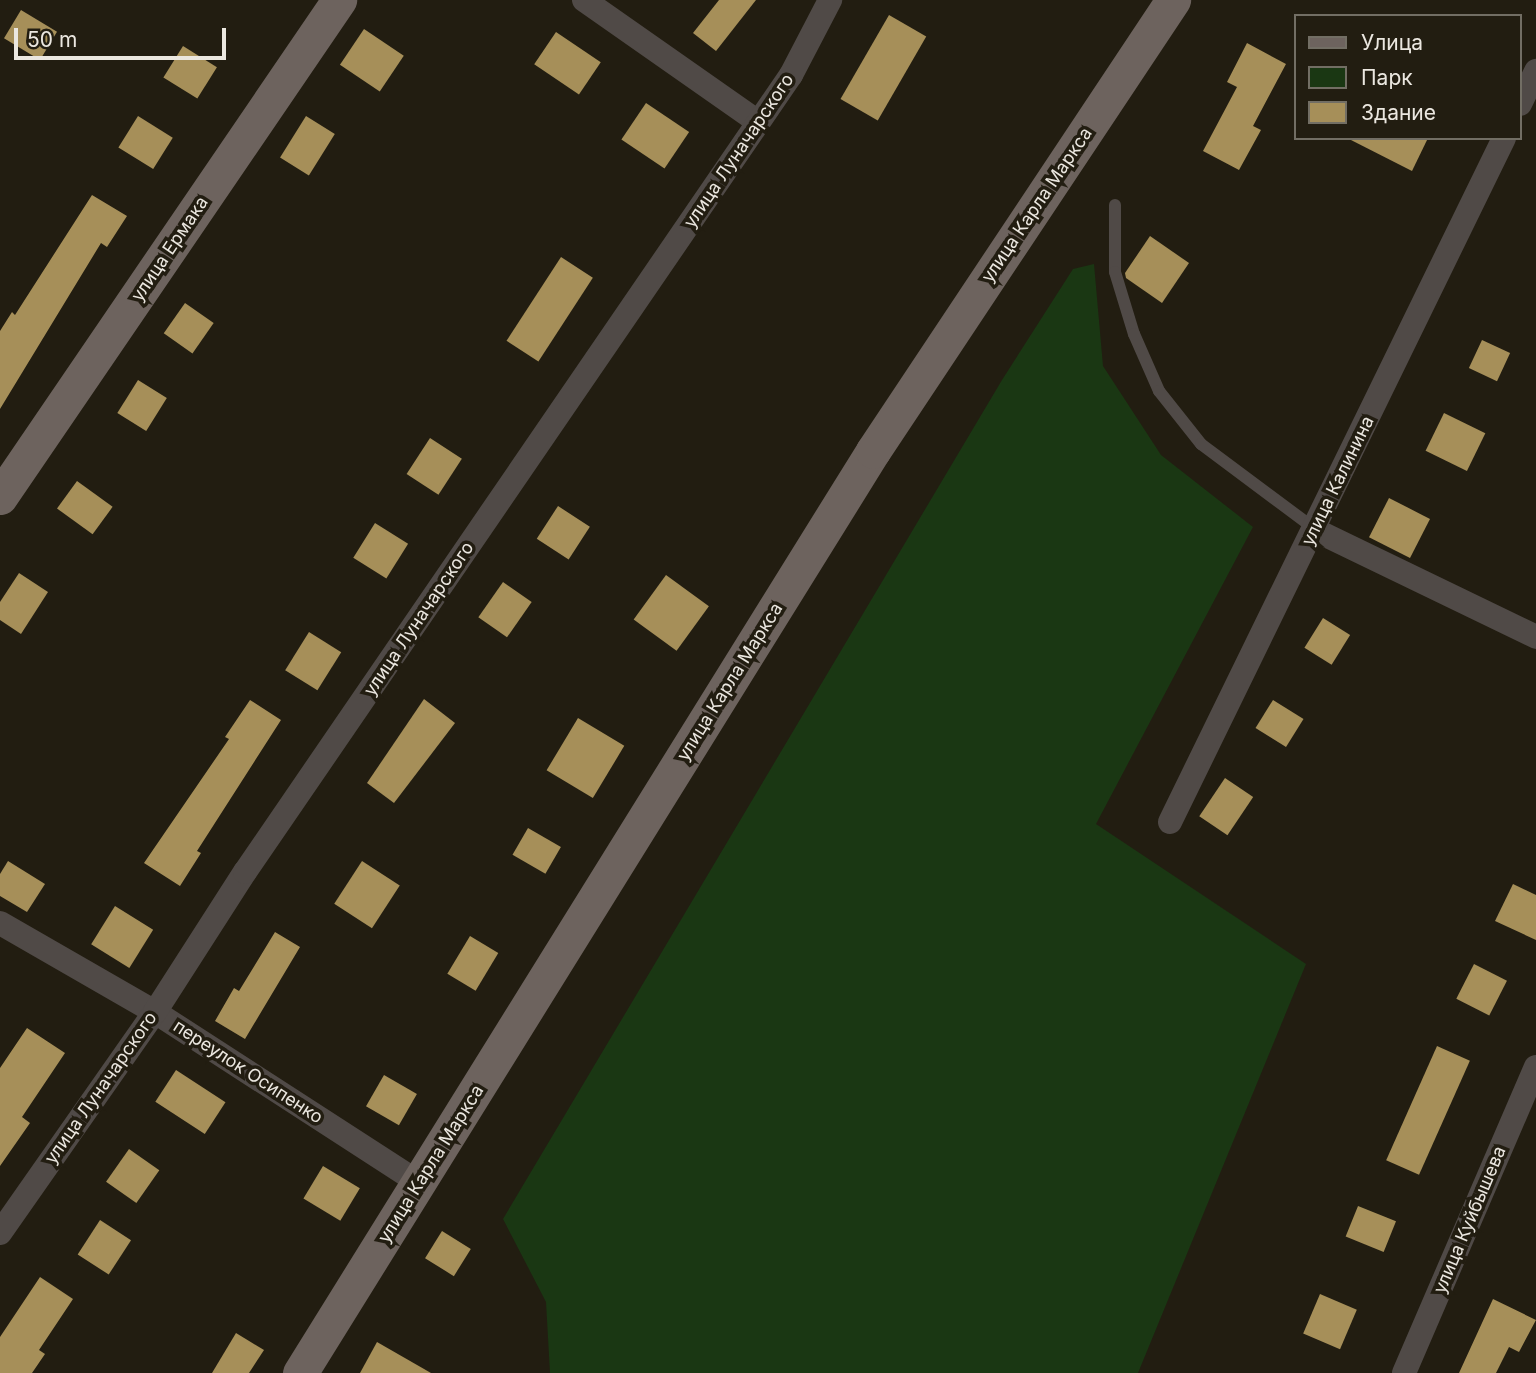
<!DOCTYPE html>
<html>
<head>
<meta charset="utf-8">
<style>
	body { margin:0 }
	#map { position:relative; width:1536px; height:1373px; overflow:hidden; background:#221d11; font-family:Inter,sans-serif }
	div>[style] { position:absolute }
	.green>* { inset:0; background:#1a3713 }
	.building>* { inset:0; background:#a68f59; transform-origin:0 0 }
	.lane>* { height:12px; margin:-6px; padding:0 6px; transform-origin:6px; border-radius:6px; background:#504a47 }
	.street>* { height:24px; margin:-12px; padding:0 12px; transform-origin:12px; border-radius:12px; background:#504a47 }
	.secondary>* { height:35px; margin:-17.5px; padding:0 17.5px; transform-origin:17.5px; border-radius:17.5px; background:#6d635e }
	span { translate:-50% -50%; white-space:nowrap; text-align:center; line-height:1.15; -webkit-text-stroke:7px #221d11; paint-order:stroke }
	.street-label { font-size:18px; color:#ebe7e0 }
	.legend { position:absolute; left:1294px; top:14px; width:228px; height:126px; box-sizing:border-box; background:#221d11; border:2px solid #726e64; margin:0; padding:9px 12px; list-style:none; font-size:21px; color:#ebe7e0 }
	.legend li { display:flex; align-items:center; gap:14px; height:35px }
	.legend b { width:35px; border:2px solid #726e64 }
	.scale { position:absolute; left:14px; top:28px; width:212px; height:32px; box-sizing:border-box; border:4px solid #ebe7e0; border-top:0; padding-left:9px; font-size:21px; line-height:24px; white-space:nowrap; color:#ebe7e0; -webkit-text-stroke:5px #221d11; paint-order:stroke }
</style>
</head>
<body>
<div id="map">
	<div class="green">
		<div style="clip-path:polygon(1094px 264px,1103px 366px,1161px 455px,1253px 527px,1096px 824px,1306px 964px,1138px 1373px,550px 1373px,546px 1302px,503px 1219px,1002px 380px,1073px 269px)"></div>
	</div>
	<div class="building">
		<div style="clip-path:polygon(719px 0,756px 0,716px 51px,693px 33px)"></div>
		<div style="left:21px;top:10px;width:42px;height:33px;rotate:31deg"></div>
		<div style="left:889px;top:15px;width:43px;height:97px;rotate:30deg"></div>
		<div style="left:364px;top:29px;width:48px;height:43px;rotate:34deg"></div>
		<div style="left:556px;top:32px;width:54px;height:39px;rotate:34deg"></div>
		<div style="clip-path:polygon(1247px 43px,1286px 64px,1253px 126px,1261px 130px,1239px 170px,1203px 151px,1237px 87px,1227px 82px)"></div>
		<div style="left:183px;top:46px;width:40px;height:37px;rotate:32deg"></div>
		<div style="left:646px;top:103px;width:52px;height:44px;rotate:34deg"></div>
		<div style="left:138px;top:116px;width:41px;height:37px;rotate:32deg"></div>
		<div style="left:306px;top:116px;width:34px;height:49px;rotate:32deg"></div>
		<div style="clip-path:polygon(1347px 138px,1428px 138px,1412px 171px)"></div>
		<div style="clip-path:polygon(92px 195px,127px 216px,107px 247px,101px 243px,0 409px,0 331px,12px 312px,15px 315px)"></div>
		<div style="clip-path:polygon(1150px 236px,1189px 263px,1162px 303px,1126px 278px,1125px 273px)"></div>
		<div style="left:561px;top:257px;width:38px;height:100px;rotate:33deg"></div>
		<div style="left:185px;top:303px;width:35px;height:37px;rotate:35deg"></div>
		<div style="left:1482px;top:340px;width:31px;height:31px;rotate:25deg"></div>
		<div style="left:138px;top:380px;width:34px;height:39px;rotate:32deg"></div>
		<div style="left:1444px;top:413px;width:46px;height:42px;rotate:26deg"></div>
		<div style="left:430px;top:438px;width:38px;height:43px;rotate:33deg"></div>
		<div style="left:77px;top:481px;width:44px;height:34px;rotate:36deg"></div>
		<div style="left:1389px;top:498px;width:46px;height:44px;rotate:27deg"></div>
		<div style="left:558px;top:506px;width:38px;height:39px;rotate:33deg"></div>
		<div style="left:375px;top:523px;width:39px;height:41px;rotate:32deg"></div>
		<div style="clip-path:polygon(19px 573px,48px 592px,21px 634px,0 620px,0 602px)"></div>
		<div style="left:666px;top:575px;width:53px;height:55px;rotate:36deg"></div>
		<div style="left:503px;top:582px;width:35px;height:43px;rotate:35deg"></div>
		<div style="left:1323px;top:618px;width:32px;height:35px;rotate:32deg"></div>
		<div style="left:309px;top:632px;width:38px;height:45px;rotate:32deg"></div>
		<div style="clip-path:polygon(424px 699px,455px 723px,394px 803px,367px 783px)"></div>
		<div style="clip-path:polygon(250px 700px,281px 720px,197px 851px,201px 853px,180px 886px,144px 863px,229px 739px,225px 737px)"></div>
		<div style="left:1273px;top:700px;width:36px;height:33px;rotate:32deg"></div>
		<div style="left:578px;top:718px;width:54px;height:61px;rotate:31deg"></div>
		<div style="left:1225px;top:778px;width:34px;height:46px;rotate:34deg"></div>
		<div style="left:528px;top:828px;width:38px;height:31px;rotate:30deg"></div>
		<div style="clip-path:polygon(8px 861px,45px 884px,27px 912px,0 896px,0 874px)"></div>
		<div style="left:362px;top:861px;width:45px;height:51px;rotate:33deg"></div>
		<div style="clip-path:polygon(1513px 884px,1536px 895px,1536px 940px,1495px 921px)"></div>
		<div style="left:115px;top:906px;width:45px;height:45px;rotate:32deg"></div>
		<div style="clip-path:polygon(275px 932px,300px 947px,245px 1039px,215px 1021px,234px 988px,239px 991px)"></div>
		<div style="left:470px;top:936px;width:33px;height:44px;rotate:31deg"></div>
		<div style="left:1474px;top:964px;width:37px;height:39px;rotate:27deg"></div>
		<div style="clip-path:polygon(27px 1028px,65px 1053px,22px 1117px,30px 1123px,0 1166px,0 1068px)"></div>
		<div style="left:1437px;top:1046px;width:36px;height:125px;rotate:24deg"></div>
		<div style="left:176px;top:1070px;width:59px;height:38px;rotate:33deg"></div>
		<div style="left:384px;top:1075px;width:38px;height:36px;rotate:30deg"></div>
		<div style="left:129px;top:1149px;width:37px;height:40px;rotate:35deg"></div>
		<div style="left:323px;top:1166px;width:43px;height:38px;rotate:31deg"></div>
		<div style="left:1358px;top:1206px;width:41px;height:33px;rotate:22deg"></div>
		<div style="left:100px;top:1220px;width:37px;height:41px;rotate:33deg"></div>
		<div style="left:442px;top:1231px;width:34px;height:32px;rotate:32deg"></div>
		<div style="clip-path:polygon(40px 1277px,73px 1299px,39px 1350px,45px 1354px,32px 1373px,0 1373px,0 1337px)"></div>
		<div style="left:1320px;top:1294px;width:40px;height:43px;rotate:23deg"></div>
		<div style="clip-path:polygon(1493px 1299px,1536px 1320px,1519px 1352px,1509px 1347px,1496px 1373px,1459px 1373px)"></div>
		<div style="clip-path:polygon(236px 1333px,264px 1350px,249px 1373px,212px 1373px)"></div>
		<div style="clip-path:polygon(377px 1342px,431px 1373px,360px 1373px)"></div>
	</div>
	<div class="lane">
		<div style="left:1115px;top:205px;width:67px;rotate:90deg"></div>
		<div style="left:1115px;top:272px;width:65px;rotate:73deg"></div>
		<div style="left:1134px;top:334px;width:62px;rotate:66.3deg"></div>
		<div style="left:1159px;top:391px;width:68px;rotate:51.6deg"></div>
		<div style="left:1201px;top:444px;width:142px;rotate:36.7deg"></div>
	</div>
	<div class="street">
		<div style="left:584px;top:0;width:213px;rotate:35deg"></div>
		<div style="left:1520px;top:104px;width:37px;rotate:-64deg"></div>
		<div style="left:1315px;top:530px;width:246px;rotate:25.8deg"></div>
		<div style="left:1170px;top:822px;width:761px;rotate:-63.97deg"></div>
		<div style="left:0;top:923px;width:179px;rotate:29.9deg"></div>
		<div style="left:155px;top:1012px;width:315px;rotate:32.9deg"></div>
		<div style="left:0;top:1233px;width:270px;rotate:-55deg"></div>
		<div style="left:155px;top:1012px;width:166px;rotate:-57.3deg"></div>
		<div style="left:245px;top:872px;width:966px;rotate:-55.59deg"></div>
		<div style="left:791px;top:75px;width:85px;rotate:-62.5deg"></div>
		<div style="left:1404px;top:1373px;width:333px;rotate:-66.7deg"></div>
	</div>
	<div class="secondary">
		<div style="left:0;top:497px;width:602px;rotate:-55.7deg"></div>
		<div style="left:300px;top:1373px;width:1086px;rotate:-58.14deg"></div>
		<div style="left:873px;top:451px;width:542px;rotate:-56.37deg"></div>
	</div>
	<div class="street-label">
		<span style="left:739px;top:151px;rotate:-56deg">улица Луначарского</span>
		<span style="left:1037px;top:205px;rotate:-56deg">улица Карла Маркса</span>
		<span style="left:170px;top:249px;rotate:-56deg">улица Ермака</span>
		<span style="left:1338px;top:481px;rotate:-64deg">улица Калинина</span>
		<span style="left:419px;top:619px;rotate:-56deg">улица Луначарского</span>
		<span style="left:730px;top:682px;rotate:-58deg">улица Карла Маркса</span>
		<span style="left:248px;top:1072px;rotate:33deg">переулок Осипенко</span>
		<span style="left:101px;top:1088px;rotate:-55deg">улица Луначарского</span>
		<span style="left:431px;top:1164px;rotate:-58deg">улица Карла Маркса</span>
		<span style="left:1470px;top:1220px;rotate:-67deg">улица Куйбышева</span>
	</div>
	<ul class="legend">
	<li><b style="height:9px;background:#6d635e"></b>Улица</li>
	<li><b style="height:19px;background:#1a3713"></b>Парк</li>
	<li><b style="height:19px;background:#a68f59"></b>Здание</li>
	</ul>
	<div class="scale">50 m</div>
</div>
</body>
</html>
